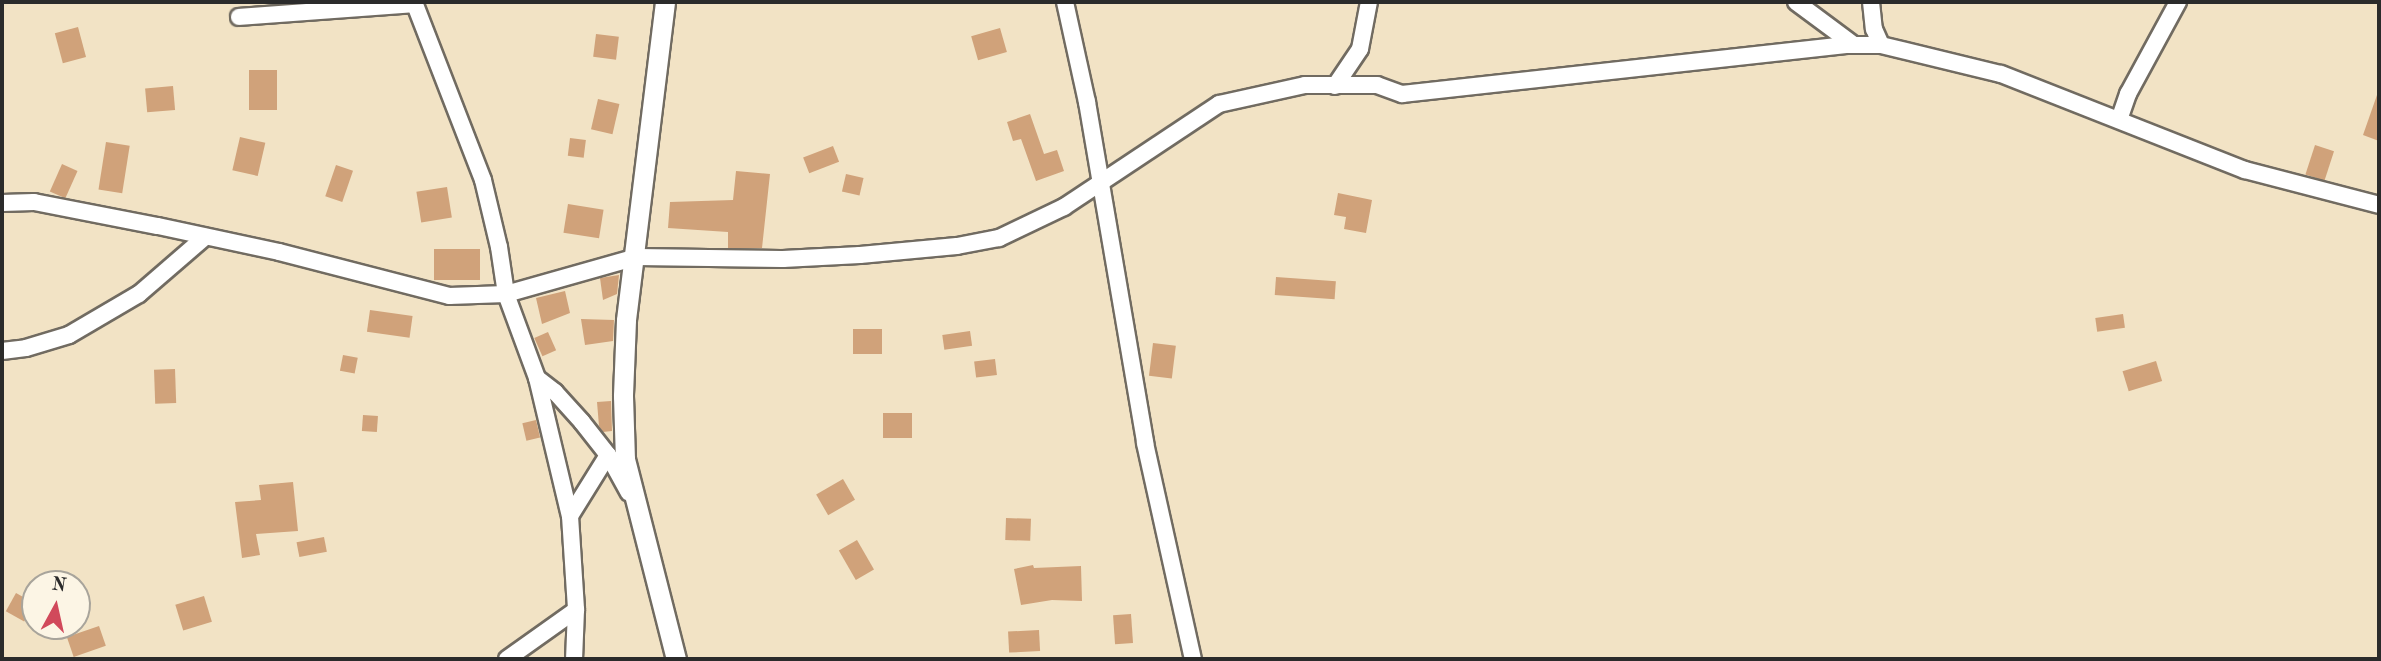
<!DOCTYPE html>
<html>
<head>
<meta charset="utf-8">
<style>
	body { margin:0 }
	#map { position:relative; width:2381px; height:661px; overflow:hidden; background:#f2e3c5; font-family:"Old Standard TT",serif }
	div>[style] { position:absolute }
	.building>* { inset:0; background:#d0a27a; transform-origin:0 0 }
	.roads { filter:drop-shadow(2px 0 #716b61) drop-shadow(-2px 0 #716b61) drop-shadow(0 2px #716b61) drop-shadow(0 -2px #716b61) }
	.minor>* { height:16px; margin:-8px; padding:0 8px; transform-origin:8px; border-radius:8px; background:#fff }
	.tertiary>* { height:19px; margin:-9.5px; padding:0 9.5px; transform-origin:9.5px; border-radius:9.5px; background:#fff }
	span { translate:-50% -50%; white-space:nowrap; text-align:center; line-height:1.15; -webkit-text-stroke:5px #fcf5e5; paint-order:stroke }
	.frame { position:absolute; inset:0; border:4px solid #2b2b2b; pointer-events:none }
	.north { position:absolute; left:21px; top:570px; width:70px; height:70px; box-sizing:border-box; background:#fcf5e5; border:2px solid #a8a49b; border-radius:50%; rotate:8deg; font-size:19px; font-weight:700; line-height:28px; text-align:center; color:#2b2b2b }
	.north::after { content:''; display:block; margin:auto; width:24px; height:32px; background:#d1495b; clip-path:polygon(50% 0,100% 100%,50% 72%,0 100%) }
</style>
</head>
<body>
<div id="map">
	<div class="building">
		<div style="left:78px;top:27px;width:31px;height:24px;rotate:75deg"></div>
		<div style="left:1000px;top:28px;width:25px;height:30px;rotate:74deg"></div>
		<div style="left:596px;top:34px;width:23px;height:23px;rotate:7deg"></div>
		<div style="left:249px;top:70px;width:28px;height:40px"></div>
		<div style="left:173px;top:86px;width:24px;height:28px;rotate:85deg"></div>
		<div style="clip-path:polygon(2377px 95px,2379px 95px,2379px 141px,2363px 135px)"></div>
		<div style="left:598px;top:99px;width:22px;height:31px;rotate:13deg"></div>
		<div style="clip-path:polygon(1030px 114px,1044px 154px,1057px 150px,1064px 171px,1036px 181px,1021px 139px,1013px 141px,1007px 122px)"></div>
		<div style="left:240px;top:137px;width:26px;height:34px;rotate:13deg"></div>
		<div style="left:570px;top:138px;width:16px;height:18px;rotate:7deg"></div>
		<div style="left:106px;top:142px;width:24px;height:48px;rotate:9deg"></div>
		<div style="left:2315px;top:145px;width:20px;height:31px;rotate:18deg"></div>
		<div style="left:833px;top:146px;width:17px;height:32px;rotate:69deg"></div>
		<div style="left:62px;top:164px;width:17px;height:30px;rotate:24deg"></div>
		<div style="left:336px;top:165px;width:18px;height:33px;rotate:19deg"></div>
		<div style="clip-path:polygon(736px 171px,770px 174px,762px 248px,728px 248px,728px 232px,668px 228px,670px 202px,733px 200px)"></div>
		<div style="left:846px;top:174px;width:18px;height:18px;rotate:13deg"></div>
		<div style="left:447px;top:187px;width:31px;height:31px;rotate:81deg"></div>
		<div style="clip-path:polygon(1338px 193px,1372px 200px,1366px 233px,1344px 229px,1346px 217px,1334px 215px)"></div>
		<div style="left:568px;top:204px;width:36px;height:29px;rotate:9deg"></div>
		<div style="left:434px;top:249px;width:46px;height:31px"></div>
		<div style="clip-path:polygon(619px 275px,617px 294px,603px 300px,600px 278px)"></div>
		<div style="left:1276px;top:277px;width:60px;height:18px;rotate:4deg"></div>
		<div style="clip-path:polygon(565px 291px,570px 313px,542px 324px,536px 298px)"></div>
		<div style="left:370px;top:310px;width:43px;height:22px;rotate:8deg"></div>
		<div style="left:2123px;top:314px;width:14px;height:28px;rotate:82deg"></div>
		<div style="clip-path:polygon(581px 319px,614px 320px,613px 341px,585px 345px)"></div>
		<div style="left:853px;top:329px;width:29px;height:25px"></div>
		<div style="left:970px;top:331px;width:15px;height:28px;rotate:82deg"></div>
		<div style="left:548px;top:332px;width:20px;height:15px;rotate:66deg"></div>
		<div style="left:1153px;top:343px;width:23px;height:33px;rotate:7deg"></div>
		<div style="left:343px;top:355px;width:15px;height:16px;rotate:11deg"></div>
		<div style="left:995px;top:359px;width:16px;height:21px;rotate:83deg"></div>
		<div style="left:2156px;top:361px;width:21px;height:35px;rotate:73deg"></div>
		<div style="left:175px;top:369px;width:34px;height:21px;rotate:88deg"></div>
		<div style="clip-path:polygon(611px 401px,612px 431px,603px 432px,599px 426px,597px 402px)"></div>
		<div style="left:912px;top:413px;width:25px;height:29px;rotate:90deg"></div>
		<div style="left:363px;top:415px;width:15px;height:16px;rotate:4deg"></div>
		<div style="left:536px;top:420px;width:18px;height:14px;rotate:77deg"></div>
		<div style="left:843px;top:479px;width:24px;height:31px;rotate:60deg"></div>
		<div style="clip-path:polygon(293px 482px,298px 531px,256px 534px,260px 555px,242px 558px,235px 502px,261px 500px,259px 485px)"></div>
		<div style="left:1006px;top:518px;width:25px;height:22px;rotate:2deg"></div>
		<div style="left:324px;top:537px;width:15px;height:28px;rotate:79deg"></div>
		<div style="left:857px;top:540px;width:34px;height:21px;rotate:60deg"></div>
		<div style="clip-path:polygon(1033px 565px,1034px 568px,1081px 566px,1082px 601px,1052px 600px,1021px 605px,1014px 569px)"></div>
		<div style="left:16px;top:593px;width:21px;height:21px;rotate:29deg"></div>
		<div style="left:204px;top:596px;width:27px;height:30px;rotate:73deg"></div>
		<div style="left:1131px;top:614px;width:29px;height:18px;rotate:86deg"></div>
		<div style="left:99px;top:626px;width:21px;height:34px;rotate:71deg"></div>
		<div style="left:1039px;top:630px;width:21px;height:31px;rotate:87deg"></div>
	</div>
	<div class="roads">
		<div class="minor">
			<div style="left:414px;top:2px;width:191px;rotate:68.8deg"></div>
			<div style="left:483px;top:180px;width:69px;rotate:76.6deg"></div>
			<div style="left:499px;top:247px;width:48px;rotate:81.5deg"></div>
			<div style="left:506px;top:294px;width:90px;rotate:69.7deg"></div>
			<div style="left:537px;top:378px;width:23px;rotate:38deg"></div>
			<div style="left:555px;top:392px;width:40px;rotate:48deg"></div>
			<div style="left:582px;top:422px;width:42px;rotate:51.8deg"></div>
			<div style="left:608px;top:455px;width:43px;rotate:61.1deg"></div>
			<div style="left:1065px;top:2px;width:102px;rotate:77.6deg"></div>
			<div style="left:1087px;top:102px;width:346px;rotate:80.3deg"></div>
			<div style="left:1145px;top:443px;width:221px;rotate:77.5deg"></div>
			<div style="left:1796px;top:2px;width:72px;rotate:36.6deg"></div>
			<div style="left:1871px;top:2px;width:27px;rotate:84deg"></div>
			<div style="left:1874px;top:29px;width:17px;rotate:66deg"></div>
			<div style="left:239px;top:17px;width:176px;rotate:-4.2deg"></div>
			<div style="left:1335px;top:86px;width:45px;rotate:-56deg"></div>
			<div style="left:1360px;top:49px;width:48px;rotate:-79.2deg"></div>
			<div style="left:2119px;top:120px;width:28px;rotate:-71deg"></div>
			<div style="left:2128px;top:94px;width:105px;rotate:-61.5deg"></div>
			<div style="left:2px;top:203px;width:32px;rotate:-2deg"></div>
			<div style="left:34px;top:202px;width:126px;rotate:11deg"></div>
			<div style="left:158px;top:226px;width:124px;rotate:12.1deg"></div>
			<div style="left:279px;top:252px;width:176px;rotate:14.5deg"></div>
			<div style="left:449px;top:296px;width:57px;rotate:-2deg"></div>
			<div style="left:506px;top:294px;width:136px;rotate:-15.8deg"></div>
			<div style="left:637px;top:257px;width:146px;rotate:0.8deg"></div>
			<div style="left:783px;top:259px;width:77px;rotate:-3deg"></div>
			<div style="left:860px;top:255px;width:97px;rotate:-5.3deg"></div>
			<div style="left:957px;top:246px;width:43px;rotate:-10.8deg"></div>
			<div style="left:999px;top:238px;width:72px;rotate:-25.5deg"></div>
			<div style="left:1064px;top:207px;width:186px;rotate:-33.6deg"></div>
			<div style="left:1219px;top:104px;width:88px;rotate:-12.5deg"></div>
			<div style="left:1305px;top:85px;width:72px"></div>
			<div style="left:1377px;top:85px;width:27px;rotate:20deg"></div>
			<div style="left:1402px;top:94px;width:449px;rotate:-6.3deg"></div>
			<div style="left:1848px;top:45px;width:33px"></div>
			<div style="left:1881px;top:45px;width:123px;rotate:13.6deg"></div>
			<div style="left:2001px;top:74px;width:262px;rotate:21.5deg"></div>
			<div style="left:2245px;top:170px;width:138px;rotate:14.6deg"></div>
			<div style="left:2px;top:351px;width:24px;rotate:-7deg"></div>
			<div style="left:26px;top:348px;width:45px;rotate:-16.8deg"></div>
			<div style="left:69px;top:335px;width:81px;rotate:-30.4deg"></div>
			<div style="left:139px;top:294px;width:87px;rotate:-40.8deg"></div>
			<div style="left:537px;top:378px;width:142px;rotate:76.6deg"></div>
			<div style="left:570px;top:516px;width:94px;rotate:86.3deg"></div>
			<div style="left:576px;top:610px;width:49px;rotate:92.3deg"></div>
			<div style="left:570px;top:516px;width:72px;rotate:-58.1deg"></div>
			<div style="left:507px;top:659px;width:85px;rotate:-35.4deg"></div>
		</div>
		<div class="tertiary">
			<div style="left:665px;top:2px;width:320px;rotate:97deg"></div>
			<div style="left:626px;top:320px;width:76px;rotate:92.3deg"></div>
			<div style="left:623px;top:396px;width:63px;rotate:88.2deg"></div>
			<div style="left:625px;top:459px;width:206px;rotate:75.7deg"></div>
		</div>
	</div>
	<div class="frame"></div>
	<div class="north">N</div>
</div>
</body>
</html>
